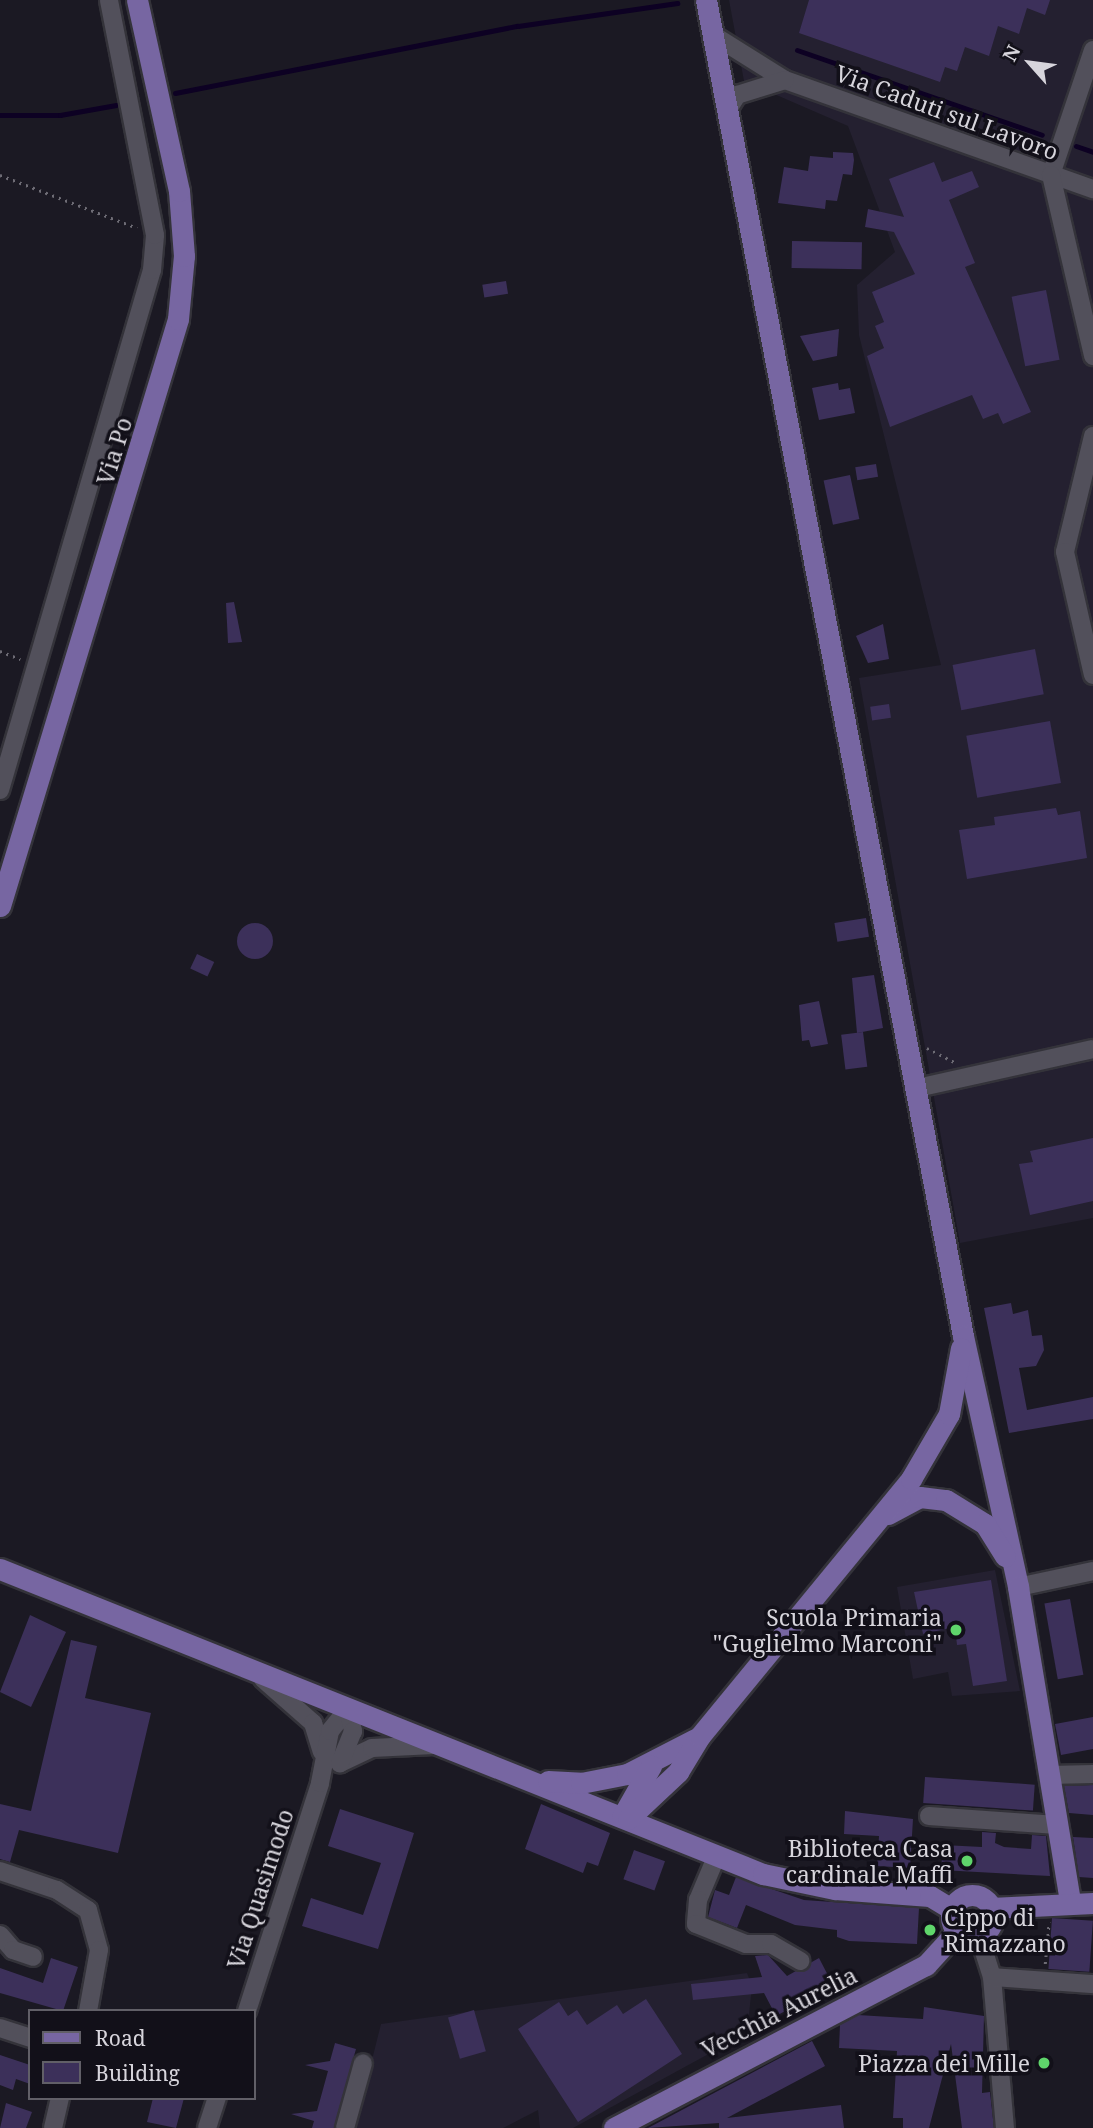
<!DOCTYPE html>
<html>
<head>
<meta charset="utf-8">
<style>
	body { margin:0 }
	#map { position:relative; width:1093px; height:2128px; overflow:hidden; background:#1b1923; font-family:"Noto Serif",serif }
	div>[style] { position:absolute }
	.built>* { inset:0; background:#242030 }
	.stream>* { height:5px; margin:-2.5px; padding:0 2.5px; transform-origin:2.5px; border-radius:2.5px; background:#0d0123 }
	.building>* { inset:0; background:#3c305a; transform-origin:0 0 }
	.round { border-radius:50% }
	.path>* { height:2.5px; margin-top:-1.25px; transform-origin:0; background:repeating-linear-gradient(90deg,#6e6c75 0 2px,transparent 0 7px) }
	.roads { filter:drop-shadow(2px 0 #34333a) drop-shadow(-2px 0 #34333a) drop-shadow(0 2px #34333a) drop-shadow(0 -2px #34333a) }
	.minor>* { height:18px; margin:-9px; padding:0 9px; transform-origin:9px; border-radius:9px; background:#52505b }
	.major>* { height:21px; margin:-10.5px; padding:0 10.5px; transform-origin:10.5px; border-radius:10.5px; background:#7766a2 }
	.major>.ring { margin:-10.5px; padding:0; box-sizing:content-box; background:none; border:21px solid #7766a2; border-radius:50% }
	.dots>* { width:19px; height:19px; translate:-50% -50%; box-sizing:border-box; border:4px solid #121019; border-radius:50% }
	span { translate:-50% -50%; white-space:nowrap; text-align:center; line-height:1.15; -webkit-text-stroke:7px #121019; paint-order:stroke }
	.street-label { font-size:23px; color:#d7d5dc }
	.poi-label { font-size:23px; color:#d7d5dc }
	.right { translate:-100% -50%; text-align:right }
	.left { translate:0 -50%; text-align:left }
	.legend { position:absolute; left:28px; top:2009px; width:228px; height:91px; box-sizing:border-box; background:#121019; border:2px solid #615f67; margin:0; padding:9px 12px; list-style:none; font-size:21px; color:#d7d5dc }
	.legend li { display:flex; align-items:center; gap:14px; height:35px }
	.legend b { width:35px; border:2px solid #615f67 }
	.north { position:absolute; left:995px; top:28px; width:70px; height:70px; -webkit-text-stroke:5px #121019; paint-order:stroke; rotate:298deg; font-size:19px; font-weight:700; line-height:28px; text-align:center; color:#d7d5dc }
	.north::after { content:''; display:block; margin:auto; width:24px; height:32px; background:#d7d5dc; clip-path:polygon(50% 0,100% 100%,50% 72%,0 100%) }
</style>
</head>
<body>
<div id="map">
	<div class="built">
		<div style="clip-path:polygon(729px 0,1093px 0,1093px 1218px,960px 1243px,859px 678px,941px 665px,859px 335px,857px 285px,895px 252px,848px 126px,744px 81px)"></div>
		<div style="clip-path:polygon(995px 1570px,1020px 1691px,952px 1696px,948px 1672px,913px 1679px,897px 1587px)"></div>
		<div style="clip-path:polygon(747px 1973px,752px 1986px,747px 2033px,573px 2128px,540px 2128px,538px 2110px,503px 2128px,355px 2128px,381px 2024px)"></div>
	</div>
	<div class="stream">
		<div style="left:797px;top:50px;width:259px;rotate:19.1deg"></div>
		<div style="left:175px;top:93px;width:349px;rotate:-11.1deg"></div>
		<div style="left:518px;top:26px;width:161px;rotate:-8.2deg"></div>
		<div style="left:0;top:115px;width:60px"></div>
		<div style="left:60px;top:115px;width:57px;rotate:-10.1deg"></div>
		<div style="left:1076px;top:146px;width:18px;rotate:19deg"></div>
	</div>
	<div class="building">
		<div style="clip-path:polygon(809px 0,1050px 0,1045px 15px,1027px 8px,1019px 34px,998px 26px,989px 56px,965px 47px,957px 71px,945px 67px,940px 82px,799px 33px)"></div>
		<div style="clip-path:polygon(833px 152px,853px 153px,854px 160px,852px 175px,843px 174px,837px 201px,826px 200px,825px 209px,778px 203px,784px 167px,808px 171px,810px 156px,833px 158px)"></div>
		<div style="clip-path:polygon(934px 162px,942px 182px,972px 171px,979px 187px,949px 200px,975px 263px,965px 267px,1031px 412px,1003px 424px,998px 413px,983px 419px,972px 395px,890px 427px,867px 356px,884px 348px,875px 326px,884px 322px,872px 292px,915px 274px,894px 232px,865px 227px,868px 209px,904px 217px,889px 179px)"></div>
		<div style="left:792px;top:241px;width:70px;height:27px;rotate:1deg"></div>
		<div style="left:506px;top:281px;width:13px;height:24px;rotate:81deg"></div>
		<div style="left:1046px;top:290px;width:71px;height:35px;rotate:79deg"></div>
		<div style="clip-path:polygon(839px 329px,837px 356px,813px 361px,800px 336px)"></div>
		<div style="clip-path:polygon(838px 383px,839px 390px,850px 388px,855px 413px,819px 420px,812px 388px)"></div>
		<div style="left:876px;top:464px;width:13px;height:21px;rotate:81deg"></div>
		<div style="left:850px;top:475px;width:45px;height:27px;rotate:78deg"></div>
		<div style="clip-path:polygon(234px 602px,242px 642px,228px 643px,226px 603px)"></div>
		<div style="clip-path:polygon(883px 624px,889px 659px,868px 663px,856px 636px)"></div>
		<div style="left:1035px;top:649px;width:46px;height:84px;rotate:79deg"></div>
		<div style="left:889px;top:704px;width:14px;height:19px;rotate:82deg"></div>
		<div style="left:1050px;top:721px;width:63px;height:85px;rotate:80deg"></div>
		<div style="clip-path:polygon(1056px 808px,1058px 815px,1080px 811px,1087px 858px,967px 879px,959px 830px,995px 825px,994px 817px)"></div>
		<div style="left:866px;top:918px;width:19px;height:32px;rotate:81deg"></div>
		<div class="round" style="left:237px;top:923px;width:36px;height:36px"></div>
		<div style="left:197px;top:954px;width:19px;height:16px;rotate:25deg"></div>
		<div style="clip-path:polygon(874px 975px,883px 1028px,857px 1033px,852px 978px)"></div>
		<div style="clip-path:polygon(819px 1001px,828px 1044px,811px 1047px,809px 1040px,802px 1041px,799px 1005px)"></div>
		<div style="left:863px;top:1032px;width:35px;height:22px;rotate:83deg"></div>
		<div style="clip-path:polygon(1093px 1138px,1093px 1201px,1030px 1215px,1019px 1164px,1033px 1162px,1030px 1151px)"></div>
		<div style="clip-path:polygon(1011px 1303px,1013px 1314px,1028px 1310px,1032px 1336px,1042px 1335px,1044px 1350px,1036px 1366px,1019px 1368px,1027px 1410px,1093px 1397px,1093px 1419px,1009px 1433px,984px 1308px)"></div>
		<div style="clip-path:polygon(991px 1580px,1007px 1681px,973px 1686px,966px 1644px,957px 1645px,955px 1627px,923px 1634px,914px 1592px)"></div>
		<div style="left:1070px;top:1599px;width:77px;height:26px;rotate:80deg"></div>
		<div style="clip-path:polygon(30px 1615px,66px 1632px,31px 1707px,0 1692px)"></div>
		<div style="clip-path:polygon(71px 1640px,97px 1646px,85px 1698px,151px 1713px,118px 1853px,19px 1830px,10px 1862px,0 1859px,0 1804px,31px 1811px)"></div>
		<div style="clip-path:polygon(1093px 1717px,1093px 1749px,1061px 1755px,1055px 1724px)"></div>
		<div style="left:925px;top:1777px;width:110px;height:26px;rotate:4deg"></div>
		<div style="clip-path:polygon(1093px 1785px,1093px 1815px,1069px 1813px,1064px 1786px)"></div>
		<div style="clip-path:polygon(541px 1804px,610px 1833px,598px 1866px,587px 1862px,583px 1873px,525px 1849px)"></div>
		<div style="clip-path:polygon(340px 1809px,414px 1833px,378px 1949px,302px 1926px,311px 1898px,363px 1915px,381px 1863px,328px 1846px)"></div>
		<div style="clip-path:polygon(845px 1811px,913px 1819px,910px 1868px,877px 1866px,879px 1836px,844px 1834px)"></div>
		<div style="clip-path:polygon(982px 1832px,996px 1833px,995px 1843px,1004px 1847px,1031px 1849px,1032px 1835px,1046px 1836px,1050px 1876px,941px 1870px,943px 1845px,982px 1847px)"></div>
		<div style="clip-path:polygon(1073px 1837px,1093px 1838px,1093px 1878px,1079px 1877px)"></div>
		<div style="left:634px;top:1850px;width:33px;height:31px;rotate:20deg"></div>
		<div style="clip-path:polygon(736px 1877px,804px 1900px,919px 1908px,917px 1944px,849px 1941px,837px 1937px,837px 1930px,795px 1925px,746px 1905px,737px 1928px,708px 1917px,715px 1890px,729px 1895px)"></div>
		<div style="left:1052px;top:1918px;width:41px;height:51px;rotate:4deg"></div>
		<div style="clip-path:polygon(768px 1955px,787px 1976px,819px 1958px,833px 1985px,776px 2016px,764px 1993px,693px 2000px,691px 1984px,762px 1977px,755px 1956px)"></div>
		<div style="clip-path:polygon(51px 1958px,78px 1967px,63px 2011px,0 1993px,0 1968px,43px 1983px)"></div>
		<div style="clip-path:polygon(646px 1999px,682px 2054px,578px 2122px,518px 2029px,559px 2002px,568px 2016px,577px 2010px,587px 2025px,617px 2005px,623px 2014px)"></div>
		<div style="clip-path:polygon(924px 2007px,984px 2016px,982px 2093px,990px 2092px,994px 2128px,962px 2128px,951px 2044px,929px 2128px,903px 2128px,903px 2118px,893px 2118px,897px 2051px,839px 2048px,840px 2025px,858px 2015px,923px 2019px)"></div>
		<div style="left:474px;top:2010px;width:43px;height:27px;rotate:74deg"></div>
		<div style="clip-path:polygon(812px 2041px,825px 2066px,727px 2118px,841px 2105px,844px 2128px,719px 2128px,719px 2123px,648px 2128px)"></div>
		<div style="clip-path:polygon(335px 2043px,356px 2049px,354px 2056px,334px 2128px,312px 2128px,314px 2121px,291px 2114px,317px 2111px,328px 2071px,305px 2065px,330px 2061px)"></div>
		<div style="clip-path:polygon(0 2055px,30px 2065px,30px 2084px,16px 2079px,13px 2090px,0 2085px)"></div>
		<div style="clip-path:polygon(153px 2098px,184px 2098px,176px 2128px,147px 2122px)"></div>
		<div style="clip-path:polygon(6px 2103px,32px 2112px,26px 2128px,0 2128px)"></div>
	</div>
	<div class="path">
		<div style="left:0;top:175px;width:147px;rotate:21.1deg"></div>
		<div style="left:0;top:651px;width:22px;rotate:22deg"></div>
		<div style="left:927px;top:1048px;width:31px;rotate:27deg"></div>
		<div style="left:1045px;top:1964px;width:42px;rotate:-84.6deg"></div>
	</div>
	<div class="roads">
		<div class="minor">
			<div style="left:713px;top:35px;width:85px;rotate:32deg"></div>
			<div style="left:785px;top:80px;width:327px;rotate:19.5deg"></div>
			<div style="left:1093px;top:50px;width:132px;rotate:108.6deg"></div>
			<div style="left:1051px;top:175px;width:186px;rotate:76.9deg"></div>
			<div style="left:727px;top:111px;width:19px;rotate:-58deg"></div>
			<div style="left:737px;top:95px;width:50px;rotate:-17.4deg"></div>
			<div style="left:1093px;top:436px;width:119px;rotate:103.6deg"></div>
			<div style="left:1065px;top:552px;width:126px;rotate:77.2deg"></div>
			<div style="left:0;top:790px;width:542px;rotate:-73.71deg"></div>
			<div style="left:152px;top:270px;width:35px;rotate:-85deg"></div>
			<div style="left:155px;top:235px;width:239px;rotate:-101.1deg"></div>
			<div style="left:917px;top:1088px;width:180px;rotate:-12.5deg"></div>
			<div style="left:1018px;top:1587px;width:77px;rotate:-12deg"></div>
			<div style="left:263px;top:1679px;width:67px;rotate:41.3deg"></div>
			<div style="left:313px;top:1723px;width:30px;rotate:73deg"></div>
			<div style="left:340px;top:1763px;width:35px;rotate:-25deg"></div>
			<div style="left:372px;top:1748px;width:62px;rotate:-2.8deg"></div>
			<div style="left:1049px;top:1775px;width:44px;rotate:-1.3deg"></div>
			<div style="left:929px;top:1816px;width:128px;rotate:4deg"></div>
			<div style="left:717px;top:1855px;width:49px;rotate:112.9deg"></div>
			<div style="left:698px;top:1900px;width:24px;rotate:95deg"></div>
			<div style="left:696px;top:1924px;width:54px;rotate:21.8deg"></div>
			<div style="left:746px;top:1944px;width:25px"></div>
			<div style="left:771px;top:1944px;width:34px;rotate:30deg"></div>
			<div style="left:0;top:1871px;width:60px;rotate:18.4deg"></div>
			<div style="left:57px;top:1890px;width:37px;rotate:33deg"></div>
			<div style="left:88px;top:1910px;width:41px;rotate:74.6deg"></div>
			<div style="left:99px;top:1950px;width:62px;rotate:100.2deg"></div>
			<div style="left:0;top:1935px;width:20px;rotate:49deg"></div>
			<div style="left:13px;top:1950px;width:21px;rotate:19deg"></div>
			<div style="left:979px;top:1936px;width:43px;rotate:72.4deg"></div>
			<div style="left:992px;top:1977px;width:152px;rotate:85.1deg"></div>
			<div style="left:992px;top:1977px;width:101px;rotate:4deg"></div>
			<div style="left:247px;top:2011px;width:239px;rotate:-72.2deg"></div>
			<div style="left:320px;top:1783px;width:53px;rotate:-79.1deg"></div>
			<div style="left:330px;top:1731px;width:28px;rotate:-51deg"></div>
			<div style="left:348px;top:1709px;width:23px;rotate:77deg"></div>
			<div style="left:353px;top:1731px;width:35px;rotate:112deg"></div>
			<div style="left:0;top:2028px;width:32px;rotate:18deg"></div>
			<div style="left:53px;top:2128px;width:31px;rotate:-77deg"></div>
			<div style="left:207px;top:2128px;width:32px;rotate:-72deg"></div>
			<div style="left:345px;top:2128px;width:67px;rotate:-74.5deg"></div>
		</div>
		<div class="major">
			<div style="left:706px;top:0;width:1360px;rotate:79.11deg"></div>
			<div style="left:963px;top:1336px;width:257px;rotate:77.6deg"></div>
			<div style="left:1018px;top:1587px;width:319px;rotate:80.6deg"></div>
			<div style="left:0;top:906px;width:613px;rotate:-73.13deg"></div>
			<div style="left:178px;top:319px;width:63px;rotate:-84.6deg"></div>
			<div style="left:184px;top:256px;width:65px;rotate:-94.4deg"></div>
			<div style="left:179px;top:191px;width:196px;rotate:-102.4deg"></div>
			<div style="left:888px;top:1514px;width:36px;rotate:-28deg"></div>
			<div style="left:920px;top:1497px;width:26px;rotate:7deg"></div>
			<div style="left:946px;top:1500px;width:46px;rotate:31.6deg"></div>
			<div style="left:985px;top:1524px;width:38px;rotate:58deg"></div>
			<div style="left:0;top:1569px;width:822px;rotate:21.79deg"></div>
			<div style="left:763px;top:1874px;width:74px;rotate:11.8deg"></div>
			<div style="left:835px;top:1889px;width:95px;rotate:4.2deg"></div>
			<div style="left:930px;top:1896px;width:26px;rotate:31deg"></div>
			<div style="left:548px;top:1781px;width:33px;rotate:3deg"></div>
			<div style="left:581px;top:1783px;width:47px;rotate:-11.1deg"></div>
			<div style="left:627px;top:1774px;width:76px;rotate:-27.2deg"></div>
			<div style="left:622px;top:1817px;width:59px;rotate:-60.4deg"></div>
			<div style="left:628px;top:1819px;width:69px;rotate:-43.2deg"></div>
			<div style="left:678px;top:1772px;width:42px;rotate:-58.6deg"></div>
			<div style="left:700px;top:1736px;width:333px;rotate:-50.6deg"></div>
			<div style="left:911px;top:1479px;width:75px;rotate:-59.7deg"></div>
			<div style="left:949px;top:1414px;width:67px;rotate:-79.7deg"></div>
			<div class="ring" style="left:951px;top:1895px;width:21px;height:21px"></div>
			<div style="left:991px;top:1908px;width:102px;rotate:-2.8deg"></div>
			<div style="left:614px;top:2128px;width:352px;rotate:-27.6deg"></div>
			<div style="left:926px;top:1965px;width:46px;rotate:-47.6deg"></div>
		</div>
	</div>
	<div class="dots">
		<div style="left:956px;top:1630px;background:#5fd56b"></div>
		<div style="left:967px;top:1861px;background:#5fd56b"></div>
		<div style="left:930px;top:1930px;background:#5fd56b"></div>
		<div style="left:1044px;top:2063px;background:#5fd56b"></div>
	</div>
	<div class="street-label">
		<span style="left:947px;top:112px;rotate:20deg">Via Caduti sul Lavoro</span>
		<span style="left:114px;top:451px;rotate:-73deg">Via Po</span>
		<span style="left:260px;top:1889px;rotate:-72deg">Via Quasimodo</span>
		<span style="left:779px;top:2012px;rotate:-27deg">Vecchia Aurelia</span>
	</div>
	<div class="poi-label">
		<span class="right" style="left:942px;top:1630px">Scuola Primaria<br>"Guglielmo Marconi"</span>
		<span class="right" style="left:953px;top:1861px">Biblioteca Casa<br>cardinale Maffi</span>
		<span class="left" style="left:944px;top:1930px">Cippo di<br>Rimazzano</span>
		<span class="right" style="left:1030px;top:2063px">Piazza dei Mille</span>
	</div>
	<ul class="legend">
	<li><b style="height:9px;background:#7766a2"></b>Road</li>
	<li><b style="height:19px;background:#3c305a"></b>Building</li>
	</ul>
	<div class="north">N</div>
</div>
</body>
</html>
